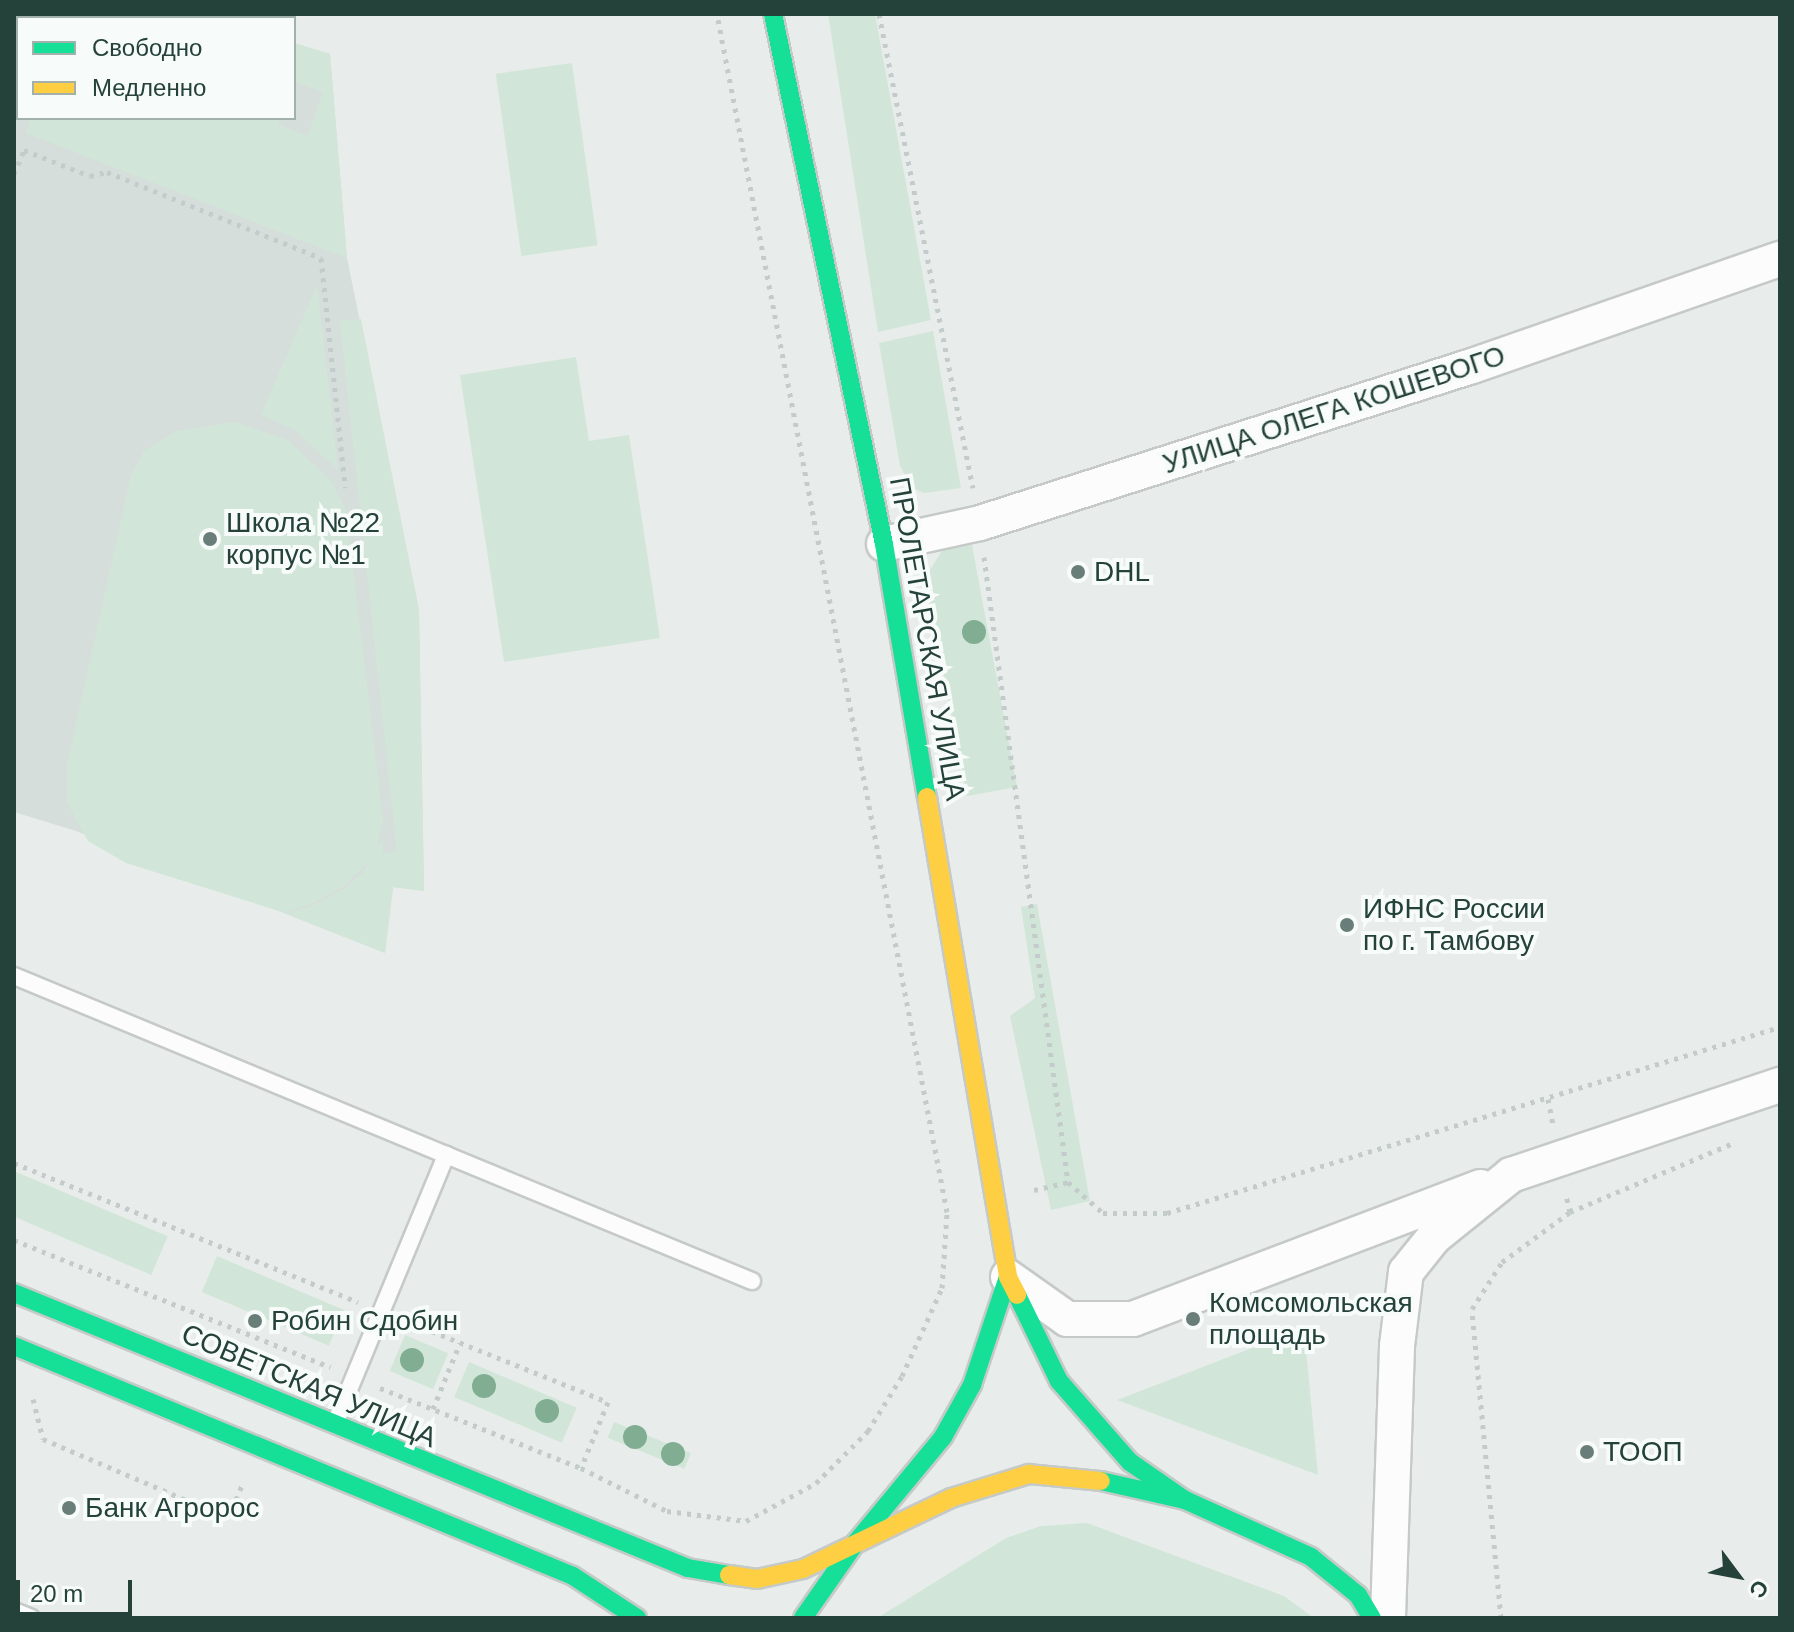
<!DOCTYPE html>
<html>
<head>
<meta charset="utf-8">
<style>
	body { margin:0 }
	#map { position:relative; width:1794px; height:1632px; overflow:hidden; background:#e8edeb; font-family:Helvetica,sans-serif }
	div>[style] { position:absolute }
	.built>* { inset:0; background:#d6dedb }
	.green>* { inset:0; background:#d1e6d8; transform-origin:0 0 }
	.path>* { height:5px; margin-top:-2.5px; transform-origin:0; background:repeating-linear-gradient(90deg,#c3ccca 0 4px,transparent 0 10px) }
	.roads { filter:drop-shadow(2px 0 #c5cac8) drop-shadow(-2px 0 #c5cac8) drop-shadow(0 2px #c5cac8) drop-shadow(0 -2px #c5cac8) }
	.lane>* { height:16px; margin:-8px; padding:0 8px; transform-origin:8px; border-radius:8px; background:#fcfcfc }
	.street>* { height:34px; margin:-17px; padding:0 17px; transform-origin:17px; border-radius:17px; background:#fcfcfc }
	.fast>* { height:18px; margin:-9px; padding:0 9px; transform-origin:9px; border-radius:9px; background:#16e098 }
	.slow>* { height:18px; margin:-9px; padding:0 9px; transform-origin:9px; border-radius:9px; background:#ffcf43 }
	.trees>* { width:24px; height:24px; margin:-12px; border-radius:50%; background:#81ae93 }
	.dots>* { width:22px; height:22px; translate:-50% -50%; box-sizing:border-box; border:4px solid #f7fbf9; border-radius:50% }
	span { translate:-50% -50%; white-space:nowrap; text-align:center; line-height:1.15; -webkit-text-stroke:8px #f7fbf9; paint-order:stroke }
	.street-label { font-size:28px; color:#24423a }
	.poi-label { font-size:28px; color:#24423a }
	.left { translate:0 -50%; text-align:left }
	.frame { position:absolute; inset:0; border:16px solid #24423a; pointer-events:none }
	.legend { position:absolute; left:16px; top:16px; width:280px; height:104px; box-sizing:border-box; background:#f7fbf9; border:2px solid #a3b1ad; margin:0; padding:10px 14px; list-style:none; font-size:24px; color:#24423a }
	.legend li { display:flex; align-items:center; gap:16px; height:40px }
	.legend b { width:40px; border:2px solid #a3b1ad }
	.north { position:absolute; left:1698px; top:1536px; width:80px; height:80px; -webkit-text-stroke:6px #f7fbf9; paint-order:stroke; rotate:122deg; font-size:22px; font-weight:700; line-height:32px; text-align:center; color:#24423a }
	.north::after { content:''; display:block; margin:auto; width:28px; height:36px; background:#24423a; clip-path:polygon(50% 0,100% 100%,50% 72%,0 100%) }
	.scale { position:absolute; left:16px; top:1580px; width:116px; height:36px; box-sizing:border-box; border:4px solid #24423a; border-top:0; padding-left:10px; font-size:24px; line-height:28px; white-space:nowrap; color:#24423a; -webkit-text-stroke:6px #f7fbf9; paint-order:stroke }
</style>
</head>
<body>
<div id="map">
	<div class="built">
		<div style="clip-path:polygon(14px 14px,211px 18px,18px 18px,18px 118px,294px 118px,294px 43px,330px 54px,347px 258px,419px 610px,424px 891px,393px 887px,385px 953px,76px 831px,14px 812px)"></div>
	</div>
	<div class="green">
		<div style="clip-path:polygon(14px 14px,198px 14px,211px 18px,18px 18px,14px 69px)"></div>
		<div style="clip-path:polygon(828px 14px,875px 14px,931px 320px,878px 332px)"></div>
		<div style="clip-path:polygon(294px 43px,330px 54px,347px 258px,26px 133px,31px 118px,281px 118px,278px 125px,308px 136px,323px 92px,294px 81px)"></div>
		<div style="left:572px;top:63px;width:184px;height:77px;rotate:82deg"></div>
		<div style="clip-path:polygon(317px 286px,338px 470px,295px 430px,261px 415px)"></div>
		<div style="clip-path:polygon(361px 319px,419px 610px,424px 891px,393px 887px,385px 953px,284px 913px,310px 907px,345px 888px,362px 874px,369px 861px,344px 886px,310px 905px,282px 912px,126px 863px,88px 841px,67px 802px,67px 765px,131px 476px,145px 450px,177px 431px,235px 422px,288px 440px,332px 482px,346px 510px,383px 820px,377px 847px,383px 839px,383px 853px,397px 852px,340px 321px)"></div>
		<div style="clip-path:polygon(933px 331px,961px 488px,924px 493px,912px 488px,900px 466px,879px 343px)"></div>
		<div style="clip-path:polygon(576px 357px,589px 441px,629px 435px,660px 638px,504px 662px,460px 375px)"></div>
		<div style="clip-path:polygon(972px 545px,1017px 787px,967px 796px,925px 578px,943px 549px)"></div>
		<div style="clip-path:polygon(1037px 904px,1090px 1201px,1051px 1210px,1010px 1016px,1035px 998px,1021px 907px)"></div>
		<div style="left:14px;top:1171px;width:167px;height:42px;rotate:23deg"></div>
		<div style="left:217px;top:1256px;width:138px;height:39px;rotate:23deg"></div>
		<div style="clip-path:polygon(1304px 1328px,1318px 1475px,1117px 1400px)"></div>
		<div style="left:405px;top:1335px;width:47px;height:39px;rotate:23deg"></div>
		<div style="left:469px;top:1362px;width:117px;height:38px;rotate:23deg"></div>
		<div style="left:614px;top:1422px;width:83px;height:17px;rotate:22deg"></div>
		<div style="clip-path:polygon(1087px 1523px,1284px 1596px,1314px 1618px,877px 1618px,1006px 1538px,1041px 1526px)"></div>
	</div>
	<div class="path">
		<div style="left:879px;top:14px;width:483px;rotate:78.8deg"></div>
		<div style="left:14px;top:174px;width:26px;rotate:-67deg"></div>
		<div style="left:24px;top:150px;width:71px;rotate:21.5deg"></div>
		<div style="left:90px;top:176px;width:17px;rotate:-13deg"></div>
		<div style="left:107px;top:172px;width:231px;rotate:21.9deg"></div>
		<div style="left:321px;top:258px;width:231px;rotate:84deg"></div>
		<div style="left:984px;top:557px;width:631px;rotate:82.35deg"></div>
		<div style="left:1068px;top:1182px;width:47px;rotate:41.5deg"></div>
		<div style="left:1103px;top:1213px;width:64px"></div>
		<div style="left:1167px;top:1213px;width:641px;rotate:-16.88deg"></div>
		<div style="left:1548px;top:1099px;width:26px;rotate:79deg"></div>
		<div style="left:14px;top:1163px;width:371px;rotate:22deg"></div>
		<div style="left:1034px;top:1190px;width:35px;rotate:-13deg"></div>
		<div style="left:1570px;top:1212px;width:175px;rotate:-22.9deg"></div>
		<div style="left:14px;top:1240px;width:341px;rotate:21.9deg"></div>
		<div style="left:404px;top:1320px;width:220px;rotate:21.9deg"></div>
		<div style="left:608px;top:1402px;width:71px;rotate:112.2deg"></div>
		<div style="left:380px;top:1388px;width:216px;rotate:21.7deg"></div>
		<div style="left:581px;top:1468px;width:96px;rotate:26.6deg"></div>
		<div style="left:667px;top:1511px;width:80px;rotate:7.2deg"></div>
		<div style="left:746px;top:1521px;width:80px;rotate:-28.5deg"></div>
		<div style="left:816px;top:1483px;width:74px;rotate:-45deg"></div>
		<div style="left:868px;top:1431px;width:65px;rotate:-58.3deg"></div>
		<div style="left:902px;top:1376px;width:97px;rotate:-65.6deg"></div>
		<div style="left:942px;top:1288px;width:76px;rotate:-86.2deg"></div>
		<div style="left:947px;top:1212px;width:1220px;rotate:-100.87deg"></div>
		<div style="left:33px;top:1399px;width:41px;rotate:76deg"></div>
		<div style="left:43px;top:1439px;width:201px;rotate:23.1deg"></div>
		<div style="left:228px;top:1518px;width:36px;rotate:-67deg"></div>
		<div style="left:433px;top:1409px;width:71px;rotate:-67.8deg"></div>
		<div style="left:1501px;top:1618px;width:310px;rotate:-95.4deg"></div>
		<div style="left:1472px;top:1309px;width:56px;rotate:-57.4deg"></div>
		<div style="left:1502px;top:1262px;width:84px;rotate:-36.3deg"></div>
		<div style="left:1570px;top:1212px;width:18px;rotate:-103deg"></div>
	</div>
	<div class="roads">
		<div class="lane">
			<div style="left:14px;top:976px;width:468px;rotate:22.5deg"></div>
			<div style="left:336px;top:1421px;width:288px;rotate:-67.5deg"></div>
			<div style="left:446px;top:1155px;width:331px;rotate:22.4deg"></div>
			<div style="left:14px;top:1611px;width:18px;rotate:22deg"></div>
		</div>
		<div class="street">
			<div style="left:884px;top:544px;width:98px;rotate:-12.3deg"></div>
			<div style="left:980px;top:523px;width:516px;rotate:-17.7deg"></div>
			<div style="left:1472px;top:366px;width:326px;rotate:-19.2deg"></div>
			<div style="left:1008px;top:1277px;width:72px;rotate:35.4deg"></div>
			<div style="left:1067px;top:1319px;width:66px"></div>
			<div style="left:1133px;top:1319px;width:372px;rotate:-20.8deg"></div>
			<div style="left:1388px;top:1618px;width:272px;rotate:-88.1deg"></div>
			<div style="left:1397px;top:1346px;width:75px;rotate:-83.1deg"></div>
			<div style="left:1406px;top:1272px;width:45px;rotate:-51.3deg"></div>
			<div style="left:1434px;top:1237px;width:99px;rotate:-38.8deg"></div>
			<div style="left:1511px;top:1175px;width:284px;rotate:-18.5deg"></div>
		</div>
		<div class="fast">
			<div style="left:773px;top:14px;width:541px;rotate:78.17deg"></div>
			<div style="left:884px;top:544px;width:257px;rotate:80.4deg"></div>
			<div style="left:14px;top:1293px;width:728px;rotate:22.2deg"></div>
			<div style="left:688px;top:1568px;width:42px;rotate:9.7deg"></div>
			<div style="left:1017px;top:1295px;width:96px;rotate:64deg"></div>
			<div style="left:1059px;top:1381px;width:108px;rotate:48.8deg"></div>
			<div style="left:1130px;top:1462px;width:67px;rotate:34.6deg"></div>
			<div style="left:14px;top:1346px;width:604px;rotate:22.36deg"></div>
			<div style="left:573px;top:1576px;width:77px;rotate:33.3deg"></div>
			<div style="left:1101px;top:1481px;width:86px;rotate:12.7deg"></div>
			<div style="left:1185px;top:1500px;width:138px;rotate:24.3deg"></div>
			<div style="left:1311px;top:1557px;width:60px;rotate:39deg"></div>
			<div style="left:1358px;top:1595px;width:27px;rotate:59deg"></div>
			<div style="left:803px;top:1618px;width:94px;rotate:-55deg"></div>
			<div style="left:857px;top:1541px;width:135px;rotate:-50.4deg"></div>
			<div style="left:943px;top:1437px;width:60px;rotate:-60.9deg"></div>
			<div style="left:972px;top:1385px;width:114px;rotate:-71.6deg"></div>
		</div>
		<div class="slow">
			<div style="left:927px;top:797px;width:487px;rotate:80.4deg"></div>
			<div style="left:1008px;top:1277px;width:20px;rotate:63deg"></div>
			<div style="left:729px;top:1575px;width:28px;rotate:8deg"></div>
			<div style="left:757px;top:1579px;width:47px;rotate:-12.3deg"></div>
			<div style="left:803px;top:1569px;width:164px;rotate:-25.6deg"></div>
			<div style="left:951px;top:1498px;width:82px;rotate:-17.1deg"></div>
			<div style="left:1029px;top:1474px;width:72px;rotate:5.6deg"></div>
		</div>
	</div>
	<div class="trees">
		<div style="left:974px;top:632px"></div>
		<div style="left:412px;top:1360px"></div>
		<div style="left:484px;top:1386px"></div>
		<div style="left:547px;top:1411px"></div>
		<div style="left:635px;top:1437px"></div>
		<div style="left:673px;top:1454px"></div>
	</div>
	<div class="dots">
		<div style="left:210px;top:539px;background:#697e78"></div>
		<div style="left:1078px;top:572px;background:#697e78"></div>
		<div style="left:1347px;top:925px;background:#697e78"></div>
		<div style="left:1193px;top:1319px;background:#697e78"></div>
		<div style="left:255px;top:1321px;background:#697e78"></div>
		<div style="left:1587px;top:1452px;background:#697e78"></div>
		<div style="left:69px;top:1508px;background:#697e78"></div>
	</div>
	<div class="street-label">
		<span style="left:1334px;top:410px;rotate:-18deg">УЛИЦА ОЛЕГА КОШЕВОГО</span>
		<span style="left:927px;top:639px;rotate:80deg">ПРОЛЕТАРСКАЯ УЛИЦА</span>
		<span style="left:309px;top:1386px;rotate:23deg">СОВЕТСКАЯ УЛИЦА</span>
	</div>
	<div class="poi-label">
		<span class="left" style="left:226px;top:539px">Школа №22<br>корпус №1</span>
		<span class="left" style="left:1094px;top:572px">DHL</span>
		<span class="left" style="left:1363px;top:925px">ИФНС России<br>по г. Тамбову</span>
		<span class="left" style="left:1209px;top:1319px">Комсомольская<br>площадь</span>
		<span class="left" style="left:271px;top:1321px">Робин Сдобин</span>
		<span class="left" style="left:1603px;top:1452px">ТООП</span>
		<span class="left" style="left:85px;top:1508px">Банк Агророс</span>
	</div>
	<div class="frame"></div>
	<ul class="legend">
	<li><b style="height:10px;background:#16e098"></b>Свободно</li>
	<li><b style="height:10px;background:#ffcf43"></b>Медленно</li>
	</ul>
	<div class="north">С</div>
	<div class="scale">20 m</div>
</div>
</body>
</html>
